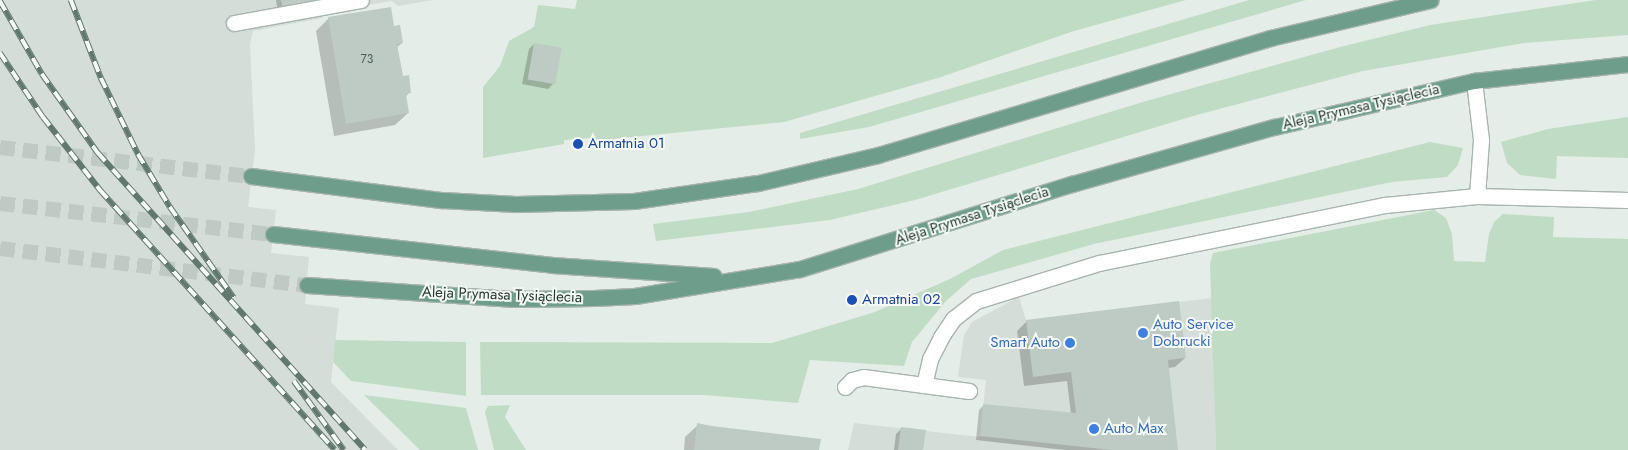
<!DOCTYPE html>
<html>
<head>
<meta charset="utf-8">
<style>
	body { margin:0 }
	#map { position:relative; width:1628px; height:450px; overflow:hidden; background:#e5ede8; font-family:Jost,sans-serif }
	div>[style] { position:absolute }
	.built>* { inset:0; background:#d4ddd7 }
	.green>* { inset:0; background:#c1dcc4 }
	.shadow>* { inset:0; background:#0003 }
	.building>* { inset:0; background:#becac4; transform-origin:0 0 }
	.major-tunnel>* { height:15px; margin-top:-7.5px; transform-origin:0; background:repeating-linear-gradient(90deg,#bfcac4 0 15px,transparent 0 23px) }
	.roads { filter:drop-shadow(1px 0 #a8b5ae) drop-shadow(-1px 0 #a8b5ae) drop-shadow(0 1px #a8b5ae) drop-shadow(0 -1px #a8b5ae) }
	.minor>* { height:15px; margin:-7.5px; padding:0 7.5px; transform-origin:7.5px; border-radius:7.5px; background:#fff }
	.major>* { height:15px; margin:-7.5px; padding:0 7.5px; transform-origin:7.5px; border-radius:7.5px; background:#6e9e8b }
	.rail>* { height:5.5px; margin-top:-2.75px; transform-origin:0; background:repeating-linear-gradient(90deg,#f6faf7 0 11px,#61786f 0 22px); box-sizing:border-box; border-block:1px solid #61786f }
	.dots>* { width:14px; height:14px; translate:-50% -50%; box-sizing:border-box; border:2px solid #f6faf7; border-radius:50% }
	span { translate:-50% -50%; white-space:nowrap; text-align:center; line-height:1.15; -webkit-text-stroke:4px #f6faf7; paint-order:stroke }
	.number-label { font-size:12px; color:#4c6058 }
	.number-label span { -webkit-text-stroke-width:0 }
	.street-label { font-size:15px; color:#263d34 }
	.transit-label { font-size:15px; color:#164399 }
	.left { translate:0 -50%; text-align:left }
	.shop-label { font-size:15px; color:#366cbe }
	.right { translate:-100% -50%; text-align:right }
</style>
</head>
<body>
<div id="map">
	<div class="built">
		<div style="clip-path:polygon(0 0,433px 0,398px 6px,392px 1px,325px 12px,322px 18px,253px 31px,250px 44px,255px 150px,248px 207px,276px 210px,271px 253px,309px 257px,305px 304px,339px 308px,331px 382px,398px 450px,0 450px)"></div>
		<div style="clip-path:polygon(1019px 297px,1026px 320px,1212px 298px,1216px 450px,848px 450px,854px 423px,980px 437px,986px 380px,958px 377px,964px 335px,972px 322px)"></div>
	</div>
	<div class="green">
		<div style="clip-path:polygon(577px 0,1186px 0,1074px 31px,938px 78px,784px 122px,591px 141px,591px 138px,564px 140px,564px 144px,483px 158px,483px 87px,500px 66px,509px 41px,534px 27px,538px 5px,575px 9px)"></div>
		<div style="clip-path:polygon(1249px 0,1306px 0,869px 127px,800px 139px,800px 133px)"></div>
		<div style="clip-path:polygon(1596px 0,1628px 0,1628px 35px,1524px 43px,1363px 71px,1193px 116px,915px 200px,830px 220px,656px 241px,653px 224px,749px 212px,858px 189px,1146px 101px,1340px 47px,1430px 25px)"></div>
		<div style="clip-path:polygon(1628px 117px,1628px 158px,1557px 156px,1556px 179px,1520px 175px,1507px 163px,1501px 142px,1548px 129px)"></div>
		<div style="clip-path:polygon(1430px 142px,1463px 148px,1458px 165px,1447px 177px,1392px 182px,1094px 244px,971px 279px,946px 301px,912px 342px,904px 366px,810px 360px,798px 403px,704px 395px,481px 395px,480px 342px,772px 343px,875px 312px,950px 279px,1003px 250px)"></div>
		<div style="clip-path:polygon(1434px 210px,1446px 218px,1452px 234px,1454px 261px,1485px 262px,1489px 234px,1494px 222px,1503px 214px,1554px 217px,1553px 237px,1628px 239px,1628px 450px,1216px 450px,1210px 264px,1213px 253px)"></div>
		<div style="clip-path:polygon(335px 340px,466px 342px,466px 396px,351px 381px,333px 362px)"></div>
		<div style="clip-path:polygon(364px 395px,466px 408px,478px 450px,420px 450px)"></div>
		<div style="clip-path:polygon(510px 405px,505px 417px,526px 450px,494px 450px,485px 412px,488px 406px)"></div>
	</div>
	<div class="shadow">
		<div style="clip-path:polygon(276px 0,325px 0,278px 13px)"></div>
		<div style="clip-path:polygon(329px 18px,393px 27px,402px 43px,396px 48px,402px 78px,410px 92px,405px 97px,408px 113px,395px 125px,334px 136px,316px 31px)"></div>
		<div style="clip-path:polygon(534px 44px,553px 84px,548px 89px,522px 84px,529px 49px)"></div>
		<div style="clip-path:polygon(1027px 321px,1185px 358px,1175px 367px,1168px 368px,1177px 450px,1065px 450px,976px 440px,979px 410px,984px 405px,1071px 414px,1067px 381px,1024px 386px,1017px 331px)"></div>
		<div style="clip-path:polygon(698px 425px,819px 450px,684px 450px,685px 437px)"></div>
		<div style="clip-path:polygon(901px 429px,922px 450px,894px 450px,896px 434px)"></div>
	</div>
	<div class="building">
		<div style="clip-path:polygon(281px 0,321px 0,283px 9px)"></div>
		<div style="clip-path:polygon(391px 7px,394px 26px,400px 25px,403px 43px,397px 44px,403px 76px,409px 75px,411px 93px,406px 94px,409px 113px,346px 124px,328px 17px)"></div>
		<div style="left:534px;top:43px;width:28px;height:37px;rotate:10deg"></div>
		<div style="clip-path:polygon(1179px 301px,1186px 358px,1168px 360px,1178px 450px,1111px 450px,980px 436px,983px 404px,1076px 413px,1071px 372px,1033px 377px,1026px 320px)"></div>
		<div style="clip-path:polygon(697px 423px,712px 426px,821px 439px,819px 450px,694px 450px)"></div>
		<div style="clip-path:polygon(901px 427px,926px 430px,923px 450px,898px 450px)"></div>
	</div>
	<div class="major-tunnel">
		<div style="left:0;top:147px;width:253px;rotate:6.6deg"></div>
		<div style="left:0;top:203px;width:275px;rotate:6.5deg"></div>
		<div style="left:0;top:248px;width:309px;rotate:6.9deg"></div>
	</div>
	<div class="roads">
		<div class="minor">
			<div style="left:234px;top:23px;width:129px;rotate:-10.3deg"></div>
			<div style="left:1474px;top:81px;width:59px;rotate:83.2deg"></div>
			<div style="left:1481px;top:140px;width:56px;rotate:94.1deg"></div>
			<div style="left:924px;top:385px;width:27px;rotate:-77deg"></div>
			<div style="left:930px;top:359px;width:25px;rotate:-63deg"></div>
			<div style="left:941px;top:337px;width:22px;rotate:-56deg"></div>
			<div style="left:953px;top:319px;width:29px;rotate:-38deg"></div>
			<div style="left:976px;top:301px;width:129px;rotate:-17.2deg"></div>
			<div style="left:1099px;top:263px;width:292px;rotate:-11.5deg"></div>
			<div style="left:1385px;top:205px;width:92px;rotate:-5.6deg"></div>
			<div style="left:1477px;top:196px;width:151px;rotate:1.5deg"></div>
			<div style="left:845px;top:387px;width:10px;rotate:-45deg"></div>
			<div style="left:852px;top:380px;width:11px;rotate:-15deg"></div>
			<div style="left:863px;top:377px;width:107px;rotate:7.5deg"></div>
		</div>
		<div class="major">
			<div style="left:251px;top:176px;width:193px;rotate:7.2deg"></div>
			<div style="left:442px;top:200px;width:74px;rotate:3.1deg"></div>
			<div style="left:516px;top:204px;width:118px;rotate:-1.5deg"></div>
			<div style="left:634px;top:201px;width:125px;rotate:-8.3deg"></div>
			<div style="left:758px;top:183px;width:123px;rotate:-13.1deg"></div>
			<div style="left:878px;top:155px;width:409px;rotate:-16.6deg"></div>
			<div style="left:1270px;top:38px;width:165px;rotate:-13.3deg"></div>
			<div style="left:273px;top:234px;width:281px;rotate:6.3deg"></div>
			<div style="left:552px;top:265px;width:162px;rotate:3.9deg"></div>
			<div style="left:307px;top:285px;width:204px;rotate:3.9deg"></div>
			<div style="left:511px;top:299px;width:83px;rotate:-0.7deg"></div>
			<div style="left:594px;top:298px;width:41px;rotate:-2.8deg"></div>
			<div style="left:635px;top:296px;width:167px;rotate:-9.3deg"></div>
			<div style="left:800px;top:269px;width:285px;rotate:-17.4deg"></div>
			<div style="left:1072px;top:184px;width:210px;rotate:-15.8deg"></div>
			<div style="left:1274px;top:127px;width:205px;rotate:-13deg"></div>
			<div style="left:1474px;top:81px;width:155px;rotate:-6.3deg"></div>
		</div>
	</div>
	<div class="rail">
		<div style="left:71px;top:0;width:84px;rotate:69deg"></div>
		<div style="left:101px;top:78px;width:85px;rotate:64deg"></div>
		<div style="left:138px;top:154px;width:62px;rotate:58.9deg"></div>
		<div style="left:170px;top:207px;width:111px;rotate:54.9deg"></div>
		<div style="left:0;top:1px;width:84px;rotate:60.1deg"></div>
		<div style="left:42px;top:74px;width:97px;rotate:54.7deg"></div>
		<div style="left:98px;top:153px;width:399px;rotate:48deg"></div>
		<div style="left:0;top:53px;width:77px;rotate:56.1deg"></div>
		<div style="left:43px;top:117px;width:93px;rotate:52deg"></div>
		<div style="left:100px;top:190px;width:350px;rotate:47.9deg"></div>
		<div style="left:294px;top:381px;width:85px;rotate:54.1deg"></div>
	</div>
	<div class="dots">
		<div style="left:578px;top:144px;background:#1a4fb4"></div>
		<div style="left:852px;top:300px;background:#1a4fb4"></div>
		<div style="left:1143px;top:333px;background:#3f7fe0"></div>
		<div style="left:1070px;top:343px;background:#3f7fe0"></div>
		<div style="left:1094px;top:429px;background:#3f7fe0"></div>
	</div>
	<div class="number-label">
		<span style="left:367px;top:60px">73</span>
	</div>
	<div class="street-label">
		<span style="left:1361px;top:107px;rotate:-13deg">Aleja Prymasa Tysiąclecia</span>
		<span style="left:972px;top:216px;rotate:-18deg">Aleja Prymasa Tysiąclecia</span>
		<span style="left:502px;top:295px;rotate:2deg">Aleja Prymasa Tysiąclecia</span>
	</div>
	<div class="transit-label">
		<span class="left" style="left:588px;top:144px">Armatnia 01</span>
		<span class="left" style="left:862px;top:300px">Armatnia 02</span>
	</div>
	<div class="shop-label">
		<span class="left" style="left:1153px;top:333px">Auto Service<br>Dobrucki</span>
		<span class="right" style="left:1060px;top:343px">Smart Auto</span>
		<span class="left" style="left:1104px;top:429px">Auto Max</span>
	</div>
</div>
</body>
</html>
